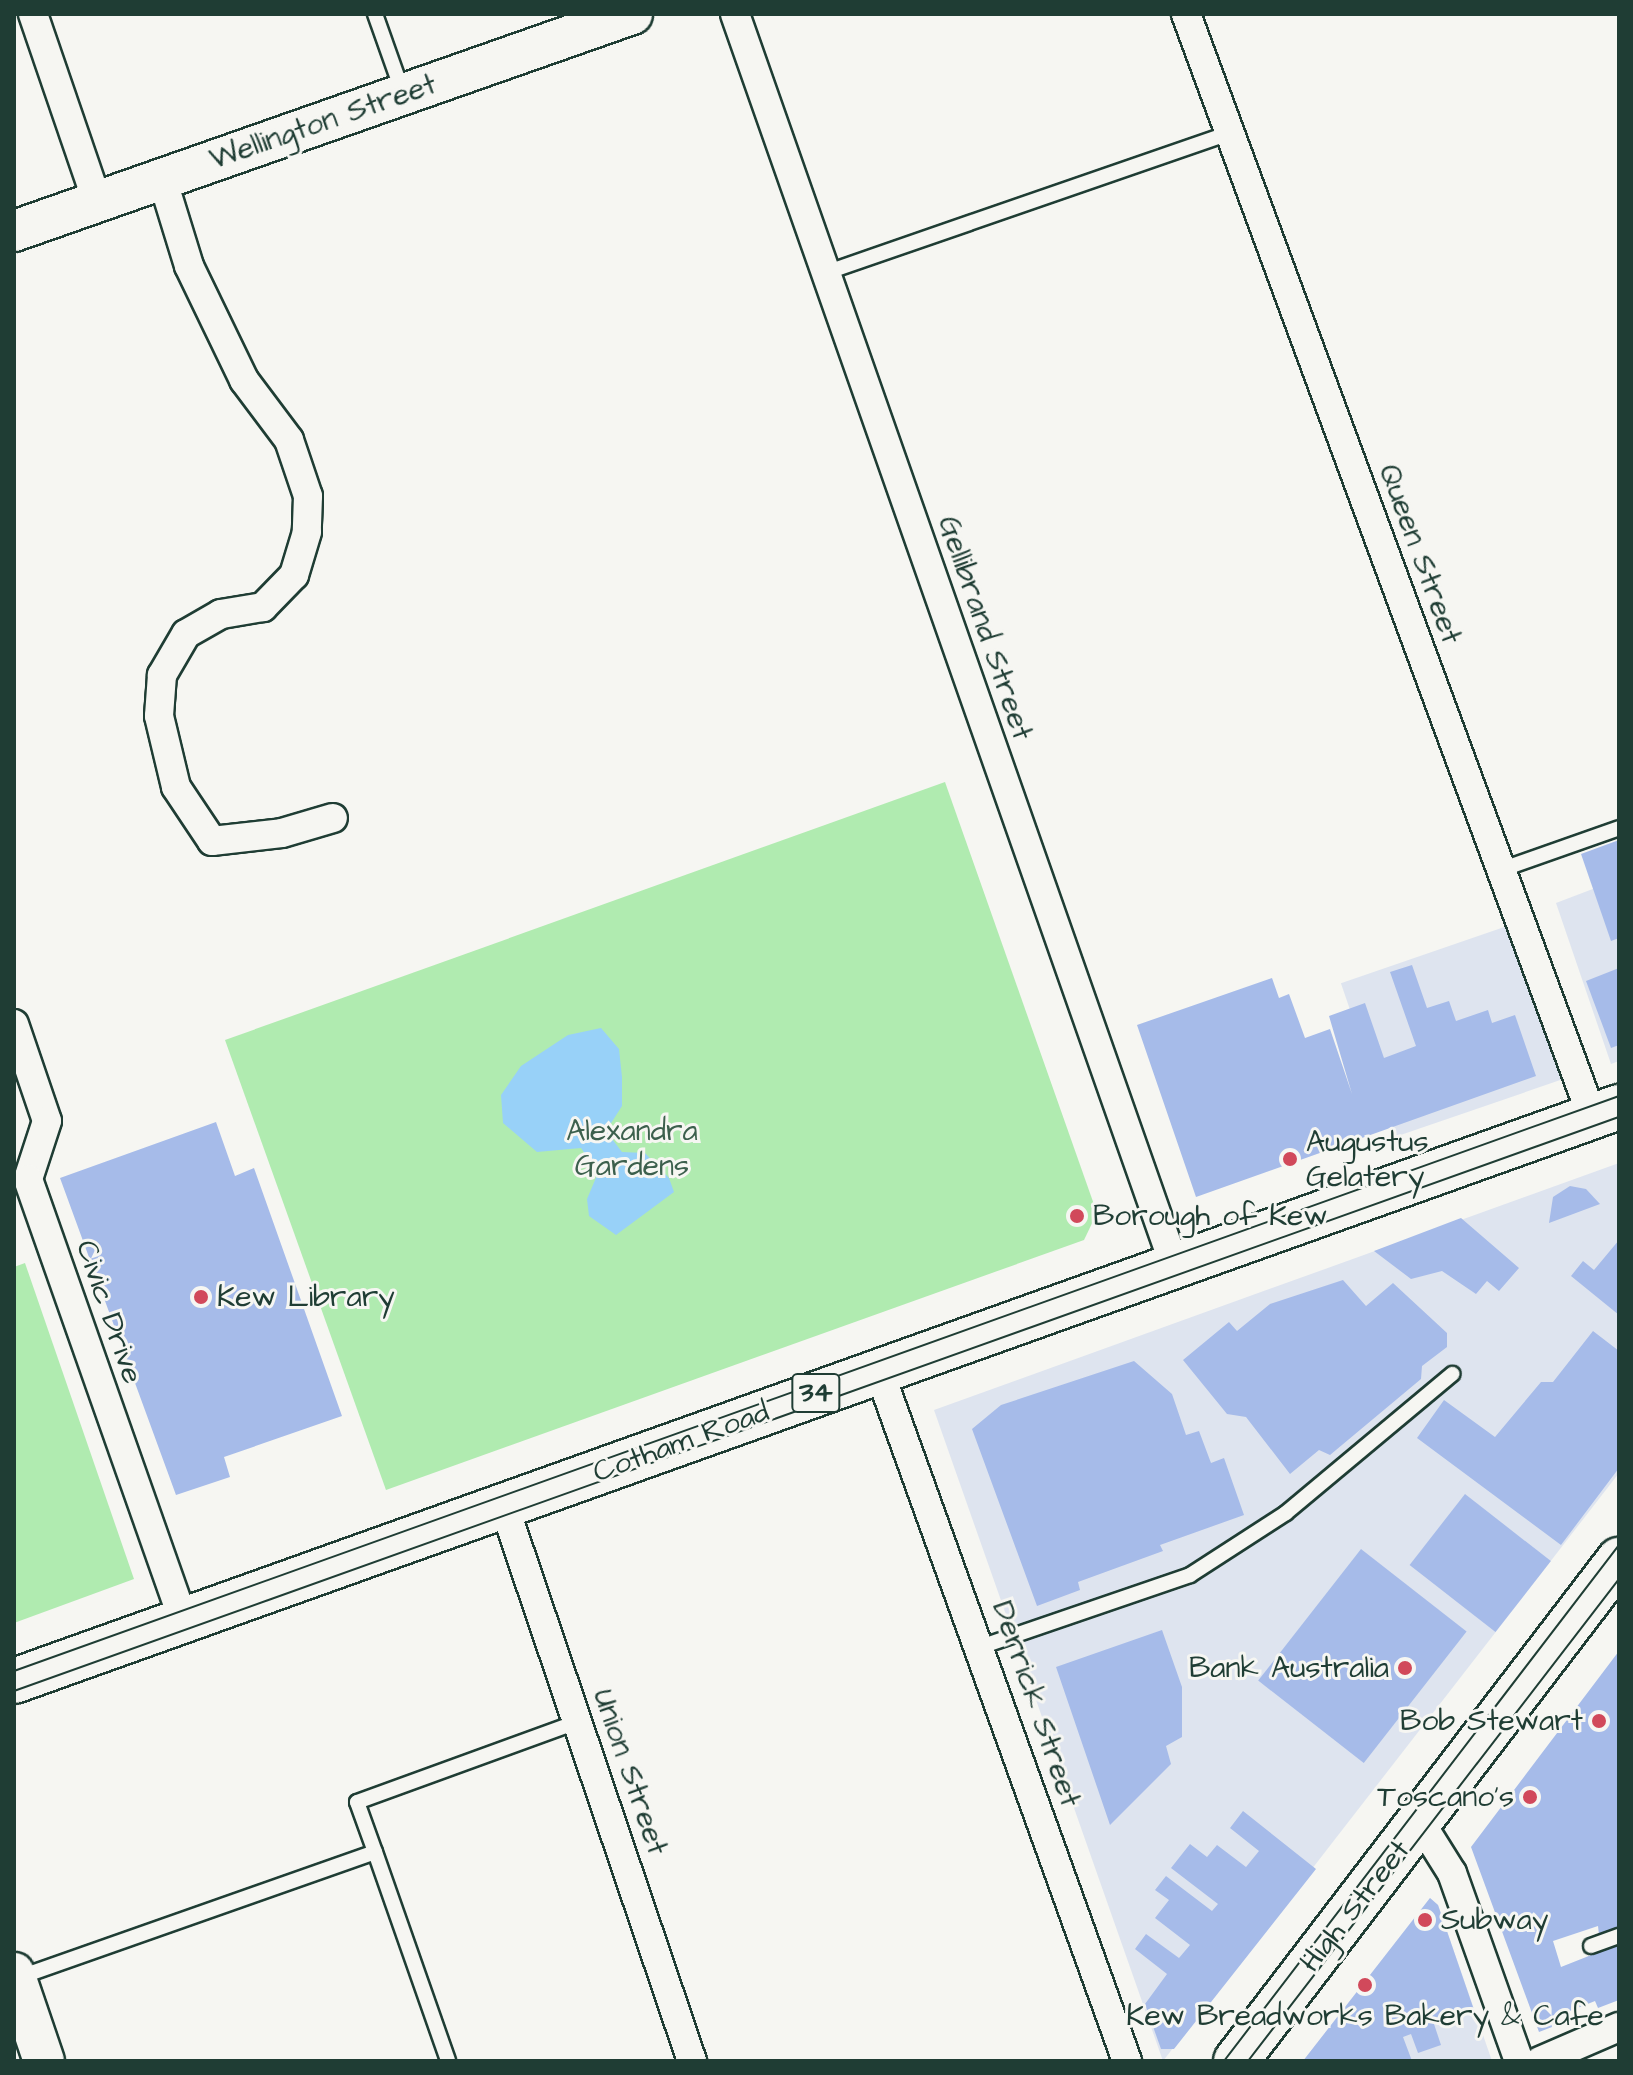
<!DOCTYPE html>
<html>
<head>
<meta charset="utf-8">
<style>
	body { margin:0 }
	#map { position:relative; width:1633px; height:2075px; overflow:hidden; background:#f6f6f2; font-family:"Architects Daughter",sans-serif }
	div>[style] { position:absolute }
	.built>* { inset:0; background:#dee4ef; transform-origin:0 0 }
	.green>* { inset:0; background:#b0ebb0 }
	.water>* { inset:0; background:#98d1f8 }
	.building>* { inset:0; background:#a6bbe9; transform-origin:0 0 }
	.roads { filter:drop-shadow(2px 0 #1f3d34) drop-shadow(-2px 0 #1f3d34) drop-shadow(0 2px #1f3d34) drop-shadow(0 -2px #1f3d34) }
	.lane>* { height:14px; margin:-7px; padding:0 7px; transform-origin:7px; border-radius:7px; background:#f6f6f2 }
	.street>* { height:28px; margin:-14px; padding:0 14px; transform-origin:14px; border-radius:14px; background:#f6f6f2 }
	.secondary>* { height:40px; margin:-20px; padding:0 20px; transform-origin:20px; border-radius:20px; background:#f6f6f2 }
	.primary>* { height:44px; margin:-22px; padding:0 22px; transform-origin:22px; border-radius:22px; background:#f6f6f2 }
	.tram>* { height:2px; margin:-1px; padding:0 1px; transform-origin:1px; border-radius:1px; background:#1f3d34 }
	.dots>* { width:22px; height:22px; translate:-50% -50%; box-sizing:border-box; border:4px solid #f6f6f2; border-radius:50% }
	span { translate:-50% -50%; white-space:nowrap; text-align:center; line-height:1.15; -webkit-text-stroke:6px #f6f6f2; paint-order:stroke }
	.shield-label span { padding:2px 6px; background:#f6f6f2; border:2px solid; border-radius:6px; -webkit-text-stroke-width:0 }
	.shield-label { font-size:28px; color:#1f3d34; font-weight:700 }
	.street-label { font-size:30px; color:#1f3d34 }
	.park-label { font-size:30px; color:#3c604d }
	.poi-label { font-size:30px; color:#1f3d34 }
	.left { translate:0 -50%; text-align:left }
	.right { translate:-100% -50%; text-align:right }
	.frame { position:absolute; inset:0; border:16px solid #1f3d34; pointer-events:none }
</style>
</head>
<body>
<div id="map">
	<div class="built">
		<div style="clip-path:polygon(1619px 879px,1619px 1061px,1611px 1064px,1556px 903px)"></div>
		<div style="left:1513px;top:924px;width:163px;height:182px;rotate:71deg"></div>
		<div style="clip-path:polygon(1619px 1163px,1619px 1473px,1163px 2061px,934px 1410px)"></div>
		<div style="clip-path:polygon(1430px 1898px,1438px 1905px,1492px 2061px,1303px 2061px)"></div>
	</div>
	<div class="green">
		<div style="clip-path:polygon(945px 782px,1097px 1213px,1084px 1240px,386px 1490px,225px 1040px)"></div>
		<div style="clip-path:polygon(25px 1263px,134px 1579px,14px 1623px,14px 1267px)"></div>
	</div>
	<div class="water">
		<div style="clip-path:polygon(601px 1028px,619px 1049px,622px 1077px,622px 1106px,606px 1131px,622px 1152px,645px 1153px,669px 1178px,674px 1192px,616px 1235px,589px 1216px,587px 1199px,598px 1173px,581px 1148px,537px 1152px,503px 1123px,501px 1095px,521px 1066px,568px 1035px)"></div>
	</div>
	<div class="building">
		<div style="clip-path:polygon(1619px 840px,1619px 938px,1611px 941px,1581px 854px)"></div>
		<div style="clip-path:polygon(1412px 965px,1427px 1008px,1449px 1001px,1456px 1021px,1488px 1010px,1492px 1023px,1515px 1015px,1536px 1076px,1196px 1197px,1137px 1025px,1272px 978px,1279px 998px,1289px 994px,1305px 1038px,1330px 1029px,1352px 1094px,1329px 1016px,1365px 1003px,1384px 1058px,1416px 1046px,1390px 972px)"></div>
		<div style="clip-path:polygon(1619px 968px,1619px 1045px,1611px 1048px,1586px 981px)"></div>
		<div style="clip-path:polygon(216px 1122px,235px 1176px,254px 1168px,342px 1416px,224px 1457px,230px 1477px,176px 1495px,60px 1178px)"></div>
		<div style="clip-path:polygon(1570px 1186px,1586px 1189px,1600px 1204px,1549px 1223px,1553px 1197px)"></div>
		<div style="clip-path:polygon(1461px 1218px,1519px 1268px,1499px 1291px,1487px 1281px,1476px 1294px,1442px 1271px,1411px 1279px,1374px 1251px)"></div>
		<div style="clip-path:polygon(1619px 1240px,1619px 1315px,1571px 1276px,1583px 1261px,1594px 1270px)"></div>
		<div style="clip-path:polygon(1343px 1280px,1366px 1306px,1393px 1283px,1447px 1333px,1447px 1347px,1422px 1366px,1421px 1379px,1330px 1455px,1319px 1450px,1290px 1474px,1246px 1417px,1227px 1414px,1183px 1360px,1229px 1322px,1237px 1331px,1270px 1304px)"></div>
		<div style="clip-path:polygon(1593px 1331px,1619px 1351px,1619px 1468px,1561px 1545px,1417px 1438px,1444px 1400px,1495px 1437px,1541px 1382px,1553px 1382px)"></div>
		<div style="clip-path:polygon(1134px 1361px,1172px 1394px,1186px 1435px,1199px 1431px,1211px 1463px,1224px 1458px,1244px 1515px,1160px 1545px,1163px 1551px,1078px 1582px,1080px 1590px,1037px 1606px,972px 1429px,1001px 1405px)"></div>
		<div style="left:1465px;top:1494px;width:109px;height:90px;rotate:38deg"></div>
		<div style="left:1361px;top:1549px;width:134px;height:167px;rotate:38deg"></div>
		<div style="clip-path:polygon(1162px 1630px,1182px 1687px,1182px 1737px,1166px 1746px,1171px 1764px,1110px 1825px,1056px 1667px)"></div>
		<div style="clip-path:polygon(1619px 1651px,1619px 1927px,1599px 1935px,1598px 1926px,1553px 1941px,1561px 1967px,1619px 1944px,1619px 2000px,1598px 2008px,1595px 2001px,1550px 2019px,1552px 2027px,1539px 2032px,1471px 1847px)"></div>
		<div style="clip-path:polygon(1243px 1811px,1316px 1869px,1174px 2049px,1161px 2049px,1145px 2004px,1167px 1974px,1135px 1949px,1146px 1934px,1179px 1958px,1190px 1945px,1155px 1918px,1169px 1900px,1155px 1890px,1166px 1876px,1212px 1911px,1218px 1904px,1171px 1868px,1190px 1844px,1207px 1857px,1217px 1845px,1246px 1867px,1259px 1851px,1230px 1828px)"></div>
		<div style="clip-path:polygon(1430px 1898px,1438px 1905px,1473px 2007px,1433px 2021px,1441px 2045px,1418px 2053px,1411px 2034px,1403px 2037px,1412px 2061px,1303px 2061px)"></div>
	</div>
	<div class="roads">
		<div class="lane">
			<div style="left:375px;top:14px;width:84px;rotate:70.5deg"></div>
			<div style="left:825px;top:273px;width:428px;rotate:-19.1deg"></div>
			<div style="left:1500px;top:870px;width:126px;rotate:-19.4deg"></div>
			<div style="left:980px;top:1647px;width:222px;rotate:-18.9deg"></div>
			<div style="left:1190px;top:1575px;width:114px;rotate:-32.9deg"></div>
			<div style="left:1286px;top:1513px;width:217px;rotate:-39.9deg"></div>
			<div style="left:375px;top:1852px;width:221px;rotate:70.7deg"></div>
			<div style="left:1591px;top:1946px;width:30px;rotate:-20deg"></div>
			<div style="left:20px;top:1977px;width:376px;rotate:-19.4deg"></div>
			<div style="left:375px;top:1852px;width:53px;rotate:-109.8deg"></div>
			<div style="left:357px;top:1802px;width:234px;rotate:-20deg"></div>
		</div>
		<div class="street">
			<div style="left:33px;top:14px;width:198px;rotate:71.1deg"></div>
			<div style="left:735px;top:14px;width:1325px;rotate:70.65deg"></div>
			<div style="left:1186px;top:14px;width:1174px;rotate:69.78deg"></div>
			<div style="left:162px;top:178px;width:92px;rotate:72.9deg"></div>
			<div style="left:189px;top:266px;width:127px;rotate:64.2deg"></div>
			<div style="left:244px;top:380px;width:75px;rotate:53.1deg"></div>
			<div style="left:289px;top:440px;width:59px;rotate:71.3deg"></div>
			<div style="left:308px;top:496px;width:36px;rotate:92deg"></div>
			<div style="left:307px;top:532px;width:45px;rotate:106.8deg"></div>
			<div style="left:294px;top:575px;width:45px;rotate:134.1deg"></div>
			<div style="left:263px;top:607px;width:43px;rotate:170.5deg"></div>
			<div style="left:221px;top:614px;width:40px;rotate:150.3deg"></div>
			<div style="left:186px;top:634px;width:48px;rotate:120.3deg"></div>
			<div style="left:162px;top:675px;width:41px;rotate:94.2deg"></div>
			<div style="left:159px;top:716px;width:73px;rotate:76.5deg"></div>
			<div style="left:176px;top:787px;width:65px;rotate:56.3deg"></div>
			<div style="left:212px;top:841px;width:70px;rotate:-6.5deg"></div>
			<div style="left:282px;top:833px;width:53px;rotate:-16.4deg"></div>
			<div style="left:14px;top:1024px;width:102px;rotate:71.2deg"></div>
			<div style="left:47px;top:1121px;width:61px;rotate:108.1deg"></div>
			<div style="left:28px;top:1179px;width:467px;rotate:70.6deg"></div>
			<div style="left:879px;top:1371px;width:733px;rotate:70.23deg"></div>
			<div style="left:504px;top:1506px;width:586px;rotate:71.29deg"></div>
			<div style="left:1420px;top:1822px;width:60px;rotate:57.9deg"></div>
			<div style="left:1452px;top:1873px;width:200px;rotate:70.4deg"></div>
			<div style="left:1540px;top:2061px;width:86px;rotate:-23.3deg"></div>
		</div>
		<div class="secondary">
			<div style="left:14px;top:231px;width:655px;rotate:-19.35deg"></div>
			<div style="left:14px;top:1973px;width:93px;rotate:71.2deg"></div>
		</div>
		<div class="primary">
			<div style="left:14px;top:1681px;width:1705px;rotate:-19.68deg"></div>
			<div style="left:1236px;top:2061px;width:631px;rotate:-52.6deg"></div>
		</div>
	</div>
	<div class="tram">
		<div style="left:14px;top:1671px;width:1705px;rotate:-19.71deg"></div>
		<div style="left:14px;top:1691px;width:1705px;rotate:-19.68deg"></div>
		<div style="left:1224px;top:2061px;width:650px;rotate:-52.57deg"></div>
		<div style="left:1248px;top:2061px;width:608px;rotate:-52.41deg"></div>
	</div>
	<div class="dots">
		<div style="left:1290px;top:1159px;background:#d1495b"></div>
		<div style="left:1077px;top:1216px;background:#d1495b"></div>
		<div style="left:201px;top:1297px;background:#d1495b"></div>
		<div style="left:1405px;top:1668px;background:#d1495b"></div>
		<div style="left:1599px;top:1721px;background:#d1495b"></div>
		<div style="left:1530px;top:1797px;background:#d1495b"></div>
		<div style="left:1425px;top:1920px;background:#d1495b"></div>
		<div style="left:1365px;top:1985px;background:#d1495b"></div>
	</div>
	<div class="shield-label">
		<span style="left:816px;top:1393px">34</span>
	</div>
	<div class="street-label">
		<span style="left:323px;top:122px;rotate:-19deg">Wellington Street</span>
		<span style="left:1420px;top:554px;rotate:70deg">Queen Street</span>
		<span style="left:985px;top:628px;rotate:71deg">Gellibrand Street</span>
		<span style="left:109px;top:1312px;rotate:71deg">Civic Drive</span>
		<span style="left:681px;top:1442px;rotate:-20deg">Cotham Road</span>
		<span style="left:1036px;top:1704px;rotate:71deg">Derrick Street</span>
		<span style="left:630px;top:1772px;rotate:71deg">Union Street</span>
		<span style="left:1355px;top:1906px;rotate:-52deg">High Street</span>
	</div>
	<div class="park-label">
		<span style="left:632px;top:1148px">Alexandra<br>Gardens</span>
	</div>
	<div class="poi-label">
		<span class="left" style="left:1306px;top:1159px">Augustus<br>Gelatery</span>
		<span class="left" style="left:1093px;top:1216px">Borough of Kew</span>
		<span class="left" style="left:217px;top:1297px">Kew Library</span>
		<span class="right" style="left:1389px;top:1668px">Bank Australia</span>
		<span class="right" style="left:1583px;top:1721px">Bob Stewart</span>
		<span class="right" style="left:1514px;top:1797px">Toscano's</span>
		<span class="left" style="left:1441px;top:1920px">Subway</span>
		<span style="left:1365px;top:2016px">Kew Breadworks Bakery &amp; Cafe</span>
	</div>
	<div class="frame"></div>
</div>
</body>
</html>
